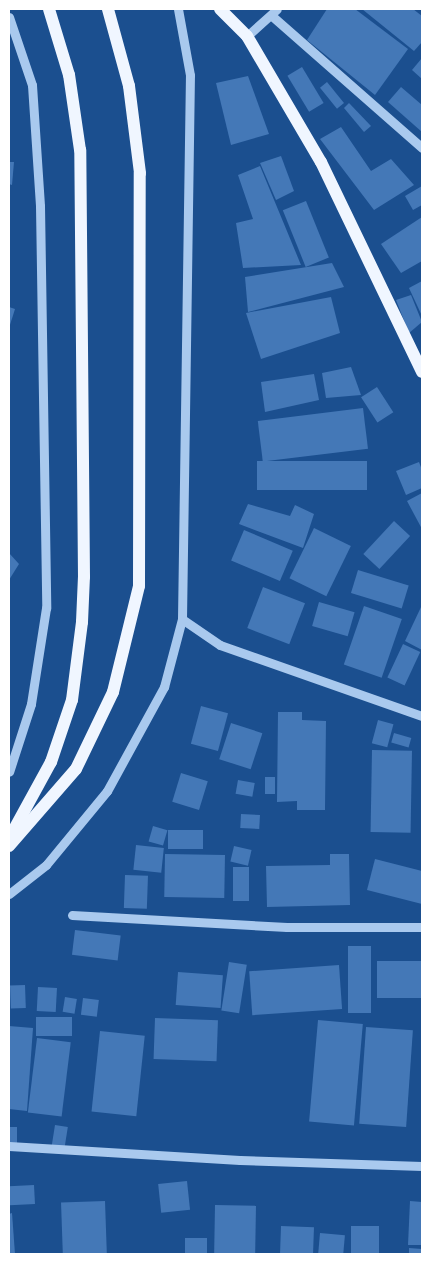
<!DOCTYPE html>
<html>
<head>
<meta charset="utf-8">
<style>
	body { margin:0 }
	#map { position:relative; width:431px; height:1263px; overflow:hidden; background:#1b4f8f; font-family:Cabin,sans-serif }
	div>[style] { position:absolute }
	.building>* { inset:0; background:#4478b7; transform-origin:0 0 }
	.minor>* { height:9px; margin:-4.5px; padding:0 4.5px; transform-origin:4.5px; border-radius:4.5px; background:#a9c9ee }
	.major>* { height:12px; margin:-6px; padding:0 6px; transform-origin:6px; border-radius:6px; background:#f0f6ff }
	span { translate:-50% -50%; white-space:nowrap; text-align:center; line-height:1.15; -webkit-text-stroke:4px #1b4f8f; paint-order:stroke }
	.frame { position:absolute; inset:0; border:10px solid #fff; pointer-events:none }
</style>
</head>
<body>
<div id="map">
	<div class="building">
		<div style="clip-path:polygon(327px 9px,355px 9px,408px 49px,375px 95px,307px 40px)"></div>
		<div style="clip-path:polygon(362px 9px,413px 9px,422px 16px,422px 42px,414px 51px)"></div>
		<div style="clip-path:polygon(422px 58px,422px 79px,412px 70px)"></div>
		<div style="left:302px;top:67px;width:42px;height:17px;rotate:59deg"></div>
		<div style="clip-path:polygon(248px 76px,269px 134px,231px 145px,216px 83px)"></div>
		<div style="left:327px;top:82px;width:27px;height:9px;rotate:51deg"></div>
		<div style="clip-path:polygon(401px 87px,422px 105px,422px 132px,388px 102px)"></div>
		<div style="clip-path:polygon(349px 103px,371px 126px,364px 132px,344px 108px)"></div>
		<div style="clip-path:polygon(341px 127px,371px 171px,391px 159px,414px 185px,374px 210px,320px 139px)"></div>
		<div style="clip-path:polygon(281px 156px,294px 191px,276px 200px,260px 163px)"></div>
		<div style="clip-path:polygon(9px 162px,14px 162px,12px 185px,9px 184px)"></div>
		<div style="clip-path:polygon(260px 166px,301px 265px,243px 268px,236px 223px,253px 219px,238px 175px)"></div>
		<div style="clip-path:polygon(422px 186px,422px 205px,413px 210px,405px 196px)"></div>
		<div style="left:306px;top:201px;width:61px;height:25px;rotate:68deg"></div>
		<div style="clip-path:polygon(422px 217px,422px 261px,401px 273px,381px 244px)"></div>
		<div style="clip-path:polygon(332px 263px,344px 287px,248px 312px,245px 277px)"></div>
		<div style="clip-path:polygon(422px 281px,422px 316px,409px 288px)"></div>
		<div style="clip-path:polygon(411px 295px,422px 322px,409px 333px,396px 300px)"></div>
		<div style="clip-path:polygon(331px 297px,340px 333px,261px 359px,246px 313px)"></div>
		<div style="clip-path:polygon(9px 307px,15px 309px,9px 328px)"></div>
		<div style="clip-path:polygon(351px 367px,361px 395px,326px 398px,322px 373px)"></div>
		<div style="clip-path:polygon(314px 374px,319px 400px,265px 412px,261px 382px)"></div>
		<div style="left:377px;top:387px;width:30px;height:19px;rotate:57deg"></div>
		<div style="left:363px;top:408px;width:41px;height:106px;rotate:83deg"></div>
		<div style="left:367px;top:461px;width:29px;height:110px;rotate:90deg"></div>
		<div style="clip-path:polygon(419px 462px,422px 470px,422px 488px,406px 495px,396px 471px)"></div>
		<div style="clip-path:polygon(422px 493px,422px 529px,407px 501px)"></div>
		<div style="clip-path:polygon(248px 504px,290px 516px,295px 505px,314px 514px,303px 548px,239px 524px)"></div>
		<div style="left:394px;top:521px;width:22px;height:45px;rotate:43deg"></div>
		<div style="left:314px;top:528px;width:41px;height:56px;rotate:26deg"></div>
		<div style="left:244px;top:530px;width:53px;height:33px;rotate:23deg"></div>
		<div style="clip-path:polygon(9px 553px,19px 564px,9px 580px)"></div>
		<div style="left:358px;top:570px;width:53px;height:24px;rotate:17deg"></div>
		<div style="left:263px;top:587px;width:45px;height:44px;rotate:21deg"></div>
		<div style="left:319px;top:602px;width:37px;height:25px;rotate:16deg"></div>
		<div style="clip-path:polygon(422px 605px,422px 650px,405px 641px)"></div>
		<div style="left:364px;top:606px;width:40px;height:62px;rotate:19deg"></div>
		<div style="left:403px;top:644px;width:19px;height:37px;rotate:25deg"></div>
		<div style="left:201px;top:706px;width:28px;height:39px;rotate:15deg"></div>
		<div style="clip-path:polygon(278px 712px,302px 712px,302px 720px,326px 721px,325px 810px,297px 810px,297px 801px,277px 802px)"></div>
		<div style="left:378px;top:720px;width:16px;height:24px;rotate:15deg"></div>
		<div style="left:231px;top:723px;width:33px;height:38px;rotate:18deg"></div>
		<div style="left:394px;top:733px;width:18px;height:10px;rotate:16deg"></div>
		<div style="left:372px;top:750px;width:40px;height:82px;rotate:1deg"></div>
		<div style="left:181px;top:773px;width:28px;height:30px;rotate:17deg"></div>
		<div style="left:265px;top:777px;width:10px;height:17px"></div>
		<div style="left:238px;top:780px;width:17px;height:14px;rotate:10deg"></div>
		<div style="left:241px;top:814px;width:19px;height:14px;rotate:3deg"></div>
		<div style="left:153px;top:826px;width:15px;height:16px;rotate:16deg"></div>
		<div style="left:168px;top:830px;width:35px;height:19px"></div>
		<div style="left:136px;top:845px;width:28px;height:25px;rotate:6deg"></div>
		<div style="left:234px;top:846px;width:18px;height:16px;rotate:13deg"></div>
		<div style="left:165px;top:854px;width:60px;height:43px;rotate:1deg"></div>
		<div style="clip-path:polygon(330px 854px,349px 854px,350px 905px,267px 907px,266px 866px,330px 865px)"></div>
		<div style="clip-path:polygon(375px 859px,422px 871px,422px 904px,367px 890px)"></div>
		<div style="left:233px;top:867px;width:16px;height:34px"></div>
		<div style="left:125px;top:875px;width:23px;height:33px;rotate:2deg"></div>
		<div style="left:75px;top:930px;width:46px;height:25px;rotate:7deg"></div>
		<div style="left:348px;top:946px;width:23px;height:67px"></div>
		<div style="left:377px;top:961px;width:45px;height:37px"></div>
		<div style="left:229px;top:962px;width:18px;height:49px;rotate:9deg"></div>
		<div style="left:339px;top:965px;width:44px;height:90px;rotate:86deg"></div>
		<div style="left:178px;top:972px;width:45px;height:33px;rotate:4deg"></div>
		<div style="left:25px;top:985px;width:23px;height:15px;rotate:88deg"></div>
		<div style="left:38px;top:987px;width:19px;height:24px;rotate:3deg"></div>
		<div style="left:65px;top:997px;width:12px;height:15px;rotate:9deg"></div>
		<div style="left:83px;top:998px;width:16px;height:17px;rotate:7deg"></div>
		<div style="left:36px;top:1017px;width:36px;height:19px"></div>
		<div style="left:155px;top:1018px;width:63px;height:41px;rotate:2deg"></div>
		<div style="left:318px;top:1020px;width:45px;height:102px;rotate:5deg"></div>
		<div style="clip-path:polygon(9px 1026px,33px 1028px,27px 1111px,9px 1109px)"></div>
		<div style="left:366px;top:1027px;width:47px;height:97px;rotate:4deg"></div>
		<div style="left:100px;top:1031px;width:45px;height:81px;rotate:6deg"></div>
		<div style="left:37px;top:1038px;width:34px;height:75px;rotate:7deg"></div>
		<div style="left:55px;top:1125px;width:13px;height:21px;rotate:9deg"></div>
		<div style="left:9px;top:1127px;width:8px;height:16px"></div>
		<div style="left:187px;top:1181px;width:29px;height:29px;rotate:84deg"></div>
		<div style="left:34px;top:1185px;width:19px;height:25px;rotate:87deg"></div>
		<div style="left:105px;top:1201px;width:53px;height:44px;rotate:88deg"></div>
		<div style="clip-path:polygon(410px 1201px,422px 1202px,422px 1245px,408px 1245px)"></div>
		<div style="left:215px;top:1205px;width:41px;height:49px;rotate:1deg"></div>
		<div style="clip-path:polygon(12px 1213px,15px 1254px,9px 1254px,9px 1214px)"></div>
		<div style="left:281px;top:1226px;width:33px;height:28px;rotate:2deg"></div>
		<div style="left:351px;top:1226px;width:28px;height:28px"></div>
		<div style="left:320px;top:1233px;width:25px;height:21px;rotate:5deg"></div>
		<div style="left:185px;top:1238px;width:22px;height:16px"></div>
		<div style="clip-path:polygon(409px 1248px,422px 1249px,422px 1254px,409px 1254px)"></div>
	</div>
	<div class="minor">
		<div style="left:272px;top:16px;width:200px;rotate:41.3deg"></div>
		<div style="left:9px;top:17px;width:72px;rotate:71.3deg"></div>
		<div style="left:32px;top:85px;width:121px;rotate:86.2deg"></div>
		<div style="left:40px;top:206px;width:402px;rotate:89.1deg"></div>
		<div style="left:46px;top:608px;width:97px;rotate:98.9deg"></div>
		<div style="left:31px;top:704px;width:71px;rotate:107.9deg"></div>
		<div style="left:247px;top:36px;width:40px;rotate:-42deg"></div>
		<div style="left:182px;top:619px;width:46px;rotate:34.4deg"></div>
		<div style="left:220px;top:645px;width:214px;rotate:19.4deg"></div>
		<div style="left:9px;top:894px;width:47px;rotate:-38.1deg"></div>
		<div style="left:46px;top:865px;width:96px;rotate:-50.5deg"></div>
		<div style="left:107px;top:791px;width:119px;rotate:-61.3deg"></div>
		<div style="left:164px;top:687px;width:70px;rotate:-75.2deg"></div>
		<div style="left:182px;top:619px;width:544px;rotate:-89.16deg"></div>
		<div style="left:190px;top:75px;width:67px;rotate:-100.3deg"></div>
		<div style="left:72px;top:915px;width:215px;rotate:3.2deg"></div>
		<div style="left:287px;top:927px;width:135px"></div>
		<div style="left:9px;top:1146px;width:231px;rotate:3.5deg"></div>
		<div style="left:240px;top:1160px;width:182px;rotate:1.9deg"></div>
	</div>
	<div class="major">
		<div style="left:220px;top:9px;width:38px;rotate:45deg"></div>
		<div style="left:247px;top:36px;width:146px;rotate:59.6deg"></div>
		<div style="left:321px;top:162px;width:233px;rotate:64.3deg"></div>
		<div style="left:11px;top:835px;width:83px;rotate:-61.3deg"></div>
		<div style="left:51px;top:762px;width:65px;rotate:-71.3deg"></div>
		<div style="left:72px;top:700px;width:79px;rotate:-82.7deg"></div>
		<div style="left:82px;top:622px;width:45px;rotate:-87.5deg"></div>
		<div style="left:84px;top:577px;width:427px;rotate:-90.5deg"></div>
		<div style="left:80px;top:150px;width:76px;rotate:-98.3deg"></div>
		<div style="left:69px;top:75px;width:69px;rotate:-106.9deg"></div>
		<div style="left:9px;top:846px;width:102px;rotate:-49deg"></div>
		<div style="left:76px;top:769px;width:85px;rotate:-64.3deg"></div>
		<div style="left:113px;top:692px;width:109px;rotate:-76.2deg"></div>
		<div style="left:139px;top:586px;width:413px;rotate:-89.9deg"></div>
		<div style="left:140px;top:173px;width:88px;rotate:-97.2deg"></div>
		<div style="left:129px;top:86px;width:80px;rotate:-105.3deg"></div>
	</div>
	<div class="frame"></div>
</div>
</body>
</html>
